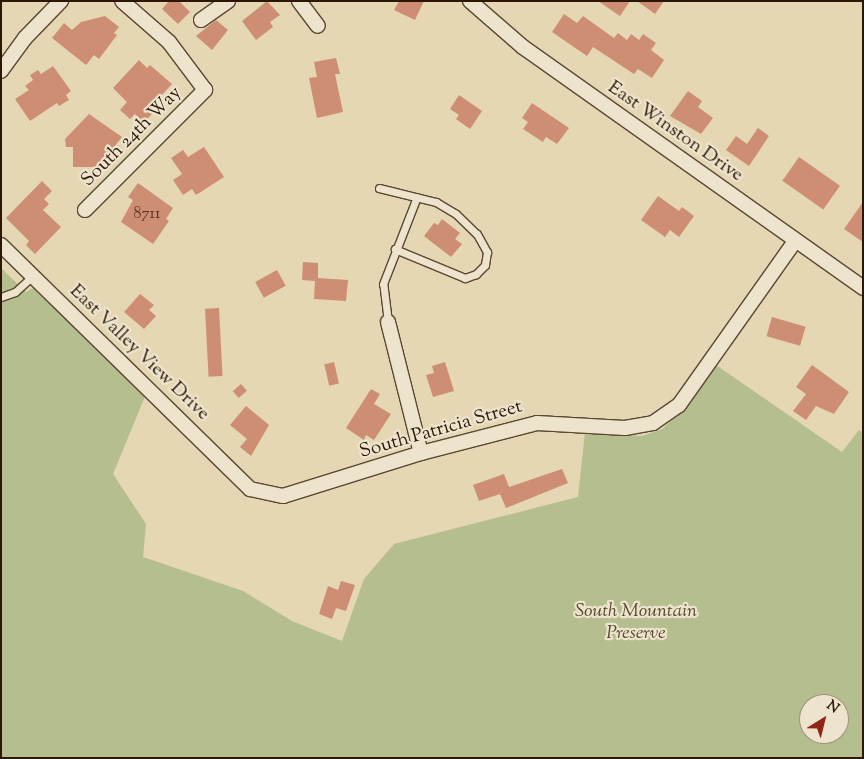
<!DOCTYPE html>
<html>
<head>
<meta charset="utf-8">
<style>
	body { margin:0 }
	#map { position:relative; width:864px; height:759px; overflow:hidden; background:#e5d6b4; font-family:"Sorts Mill Goudy",serif }
	div>[style] { position:absolute }
	.green>* { inset:0; background:#b4be8e }
	.building>* { inset:0; background:#ce8e73; transform-origin:0 0 }
	.roads { filter:drop-shadow(1px 0 #5a4730) drop-shadow(-1px 0 #5a4730) drop-shadow(0 1px #5a4730) drop-shadow(0 -1px #5a4730) }
	.service>* { height:7px; margin:-3.5px; padding:0 3.5px; transform-origin:3.5px; border-radius:3.5px; background:#eee4ce }
	.minor>* { height:14px; margin:-7px; padding:0 7px; transform-origin:7px; border-radius:7px; background:#eee4ce }
	span { translate:-50% -50%; white-space:nowrap; text-align:center; line-height:1.15; -webkit-text-stroke:4.5px #eee4ce; paint-order:stroke }
	.number-label { font-size:16px; color:#543520 }
	.number-label span { -webkit-text-stroke-width:0 }
	.street-label { font-size:19px; color:#2b1704 }
	.park-label { font-size:19px; color:#54492d; font-style:italic }
	.frame { position:absolute; inset:0; border:2px solid #2b1704; pointer-events:none }
	.north { position:absolute; left:799px; top:694px; width:50px; height:50px; box-sizing:border-box; background:#eee4ce; border:1px solid #a0927d; border-radius:50%; rotate:36deg; font-size:14px; font-weight:700; line-height:20px; text-align:center; color:#2b1704 }
	.north::after { content:''; display:block; margin:auto; width:18px; height:22px; background:#8f2418; clip-path:polygon(50% 0,100% 100%,50% 72%,0 100%) }
</style>
</head>
<body>
<div id="map">
	<div class="green">
		<div style="clip-path:polygon(evenodd,1px 268px,26px 292px,33px 288px,146px 394px,113px 474px,146px 524px,143px 557px,243px 591px,292px 621px,342px 641px,364px 579px,394px 544px,578px 497px,585px 432px,642px 436px,662px 429px,683px 410px,716px 365px,842px 452px,859px 430px,863px 433px,863px 758px,1px 758px,1px 268px,809px 704px,839px 704px,839px 734px,809px 734px,809px 704px)"></div>
	</div>
	<div class="building">
		<div style="clip-path:polygon(169px 1px,179px 1px,190px 12px,178px 24px,162px 9px)"></div>
		<div style="clip-path:polygon(267px 1px,280px 15px,270px 22px,273px 27px,256px 40px,242px 21px)"></div>
		<div style="clip-path:polygon(399px 1px,424px 1px,415px 20px,394px 10px)"></div>
		<div style="clip-path:polygon(598px 1px,630px 1px,620px 16px)"></div>
		<div style="clip-path:polygon(637px 1px,664px 1px,655px 14px)"></div>
		<div style="clip-path:polygon(564px 14px,577px 23px,583px 16px,614px 38px,618px 33px,627px 40px,631px 34px,639px 40px,643px 34px,656px 43px,651px 50px,664px 60px,652px 78px,638px 69px,634px 74px,593px 47px,587px 56px,552px 32px)"></div>
		<div style="clip-path:polygon(105px 16px,119px 27px,114px 33px,117px 35px,99px 59px,94px 55px,86px 65px,52px 38px,64px 23px,72px 30px,81px 22px)"></div>
		<div style="clip-path:polygon(216px 20px,228px 30px,212px 50px,196px 36px)"></div>
		<div style="clip-path:polygon(336px 58px,340px 74px,335px 74px,343px 112px,317px 118px,309px 78px,317px 77px,314px 62px)"></div>
		<div style="clip-path:polygon(139px 60px,147px 68px,150px 65px,172px 84px,150px 108px,154px 112px,144px 122px,135px 114px,130px 119px,120px 110px,127px 102px,113px 88px)"></div>
		<div style="clip-path:polygon(53px 66px,71px 91px,66px 95px,69px 100px,59px 106px,57px 103px,30px 121px,15px 99px,29px 90px,25px 86px,33px 80px,30px 75px,38px 70px,41px 74px)"></div>
		<div style="clip-path:polygon(688px 91px,702px 101px,698px 107px,713px 118px,701px 134px,670px 116px)"></div>
		<div style="clip-path:polygon(459px 95px,482px 111px,470px 129px,456px 119px,459px 115px,450px 109px)"></div>
		<div style="clip-path:polygon(532px 103px,569px 128px,557px 144px,546px 137px,543px 142px,523px 129px,528px 122px,522px 118px)"></div>
		<div style="clip-path:polygon(89px 114px,122px 137px,98px 167px,73px 167px,73px 147px,66px 147px,65px 139px)"></div>
		<div style="clip-path:polygon(758px 128px,769px 136px,749px 166px,726px 150px,736px 136px,747px 144px)"></div>
		<div style="clip-path:polygon(204px 147px,224px 177px,196px 195px,192px 189px,183px 195px,173px 180px,182px 174px,171px 158px,183px 150px,188px 157px)"></div>
		<div style="left:799px;top:157px;width:50px;height:29px;rotate:35deg"></div>
		<div style="clip-path:polygon(42px 181px,52px 191px,44px 199px,49px 204px,43px 210px,61px 227px,35px 254px,26px 245px,29px 241px,6px 218px)"></div>
		<div style="clip-path:polygon(138px 183px,173px 208px,166px 219px,169px 221px,153px 244px,121px 222px,133px 200px,128px 197px)"></div>
		<div style="clip-path:polygon(658px 196px,679px 211px,682px 207px,694px 216px,679px 237px,670px 230px,665px 237px,641px 220px)"></div>
		<div style="clip-path:polygon(863px 202px,863px 242px,844px 229px)"></div>
		<div style="clip-path:polygon(442px 219px,460px 233px,455px 239px,462px 244px,451px 257px,424px 236px,434px 223px,438px 225px)"></div>
		<div style="clip-path:polygon(303px 262px,318px 263px,318px 278px,348px 280px,346px 301px,314px 299px,315px 281px,302px 280px)"></div>
		<div style="left:277px;top:270px;width:18px;height:25px;rotate:61deg"></div>
		<div style="clip-path:polygon(140px 294px,154px 305px,149px 310px,156px 316px,144px 329px,124px 312px)"></div>
		<div style="left:219px;top:308px;width:68px;height:14px;rotate:87deg"></div>
		<div style="left:772px;top:317px;width:35px;height:20px;rotate:16deg"></div>
		<div style="left:334px;top:362px;width:22px;height:10px;rotate:77deg"></div>
		<div style="clip-path:polygon(445px 362px,454px 391px,433px 397px,426px 375px,434px 373px,432px 366px)"></div>
		<div style="clip-path:polygon(812px 365px,849px 392px,834px 414px,816px 406px,806px 420px,793px 411px,806px 394px,796px 387px)"></div>
		<div style="left:241px;top:384px;width:9px;height:11px;rotate:49deg"></div>
		<div style="clip-path:polygon(371px 389px,380px 394px,374px 404px,391px 414px,374px 440px,366px 435px,364px 440px,346px 428px)"></div>
		<div style="clip-path:polygon(246px 406px,269px 425px,251px 456px,240px 447px,247px 439px,230px 425px)"></div>
		<div style="clip-path:polygon(562px 469px,568px 483px,506px 508px,500px 494px,479px 501px,473px 485px,504px 474px,509px 487px)"></div>
		<div style="clip-path:polygon(341px 581px,355px 585px,346px 611px,336px 608px,332px 619px,319px 614px,328px 586px,338px 590px)"></div>
	</div>
	<div class="roads">
		<div class="service">
			<div style="left:379px;top:188px;width:59px;rotate:13.8deg"></div>
			<div style="left:436px;top:202px;width:23px;rotate:31deg"></div>
			<div style="left:456px;top:214px;width:29px;rotate:44deg"></div>
			<div style="left:477px;top:234px;width:21px;rotate:61deg"></div>
			<div style="left:487px;top:252px;width:13px;rotate:99deg"></div>
			<div style="left:485px;top:265px;width:13px;rotate:135deg"></div>
			<div style="left:476px;top:274px;width:12px;rotate:160deg"></div>
			<div style="left:465px;top:278px;width:76px;rotate:-157.5deg"></div>
			<div style="left:1px;top:297px;width:15px;rotate:-20deg"></div>
			<div style="left:15px;top:292px;width:24px;rotate:-42deg"></div>
			<div style="left:388px;top:322px;width:38px;rotate:-97deg"></div>
			<div style="left:383px;top:284px;width:93px;rotate:-68.7deg"></div>
		</div>
		<div class="minor">
			<div style="left:299px;top:1px;width:31px;rotate:53deg"></div>
			<div style="left:470px;top:1px;width:70px;rotate:41deg"></div>
			<div style="left:523px;top:47px;width:417px;rotate:35.3deg"></div>
			<div style="left:201px;top:20px;width:33px;rotate:-35deg"></div>
			<div style="left:1px;top:71px;width:41px;rotate:-54deg"></div>
			<div style="left:25px;top:38px;width:52px;rotate:-45.8deg"></div>
			<div style="left:85px;top:210px;width:170px;rotate:-45deg"></div>
			<div style="left:205px;top:90px;width:60px;rotate:-126.9deg"></div>
			<div style="left:169px;top:42px;width:62px;rotate:-138.9deg"></div>
			<div style="left:1px;top:245px;width:349px;rotate:44.4deg"></div>
			<div style="left:250px;top:489px;width:34px;rotate:12deg"></div>
			<div style="left:283px;top:496px;width:145px;rotate:-17.3deg"></div>
			<div style="left:421px;top:453px;width:120px;rotate:-14.5deg"></div>
			<div style="left:537px;top:423px;width:88px;rotate:3.3deg"></div>
			<div style="left:625px;top:428px;width:28px;rotate:-10deg"></div>
			<div style="left:653px;top:423px;width:32px;rotate:-35deg"></div>
			<div style="left:679px;top:405px;width:201px;rotate:-54.7deg"></div>
			<div style="left:388px;top:322px;width:135px;rotate:75.9deg"></div>
		</div>
	</div>
	<div class="number-label">
		<span style="left:147px;top:215px">8711</span>
	</div>
	<div class="street-label">
		<span style="left:675px;top:132px;rotate:35deg">East Winston Drive</span>
		<span style="left:132px;top:137px;rotate:-45deg">South 24th Way</span>
		<span style="left:139px;top:353px;rotate:44deg">East Valley View Drive</span>
		<span style="left:441px;top:430px;rotate:-16deg">South Patricia Street</span>
	</div>
	<div class="park-label">
		<span style="left:636px;top:623px">South Mountain<br>Preserve</span>
	</div>
	<div class="frame"></div>
	<div class="north">N</div>
</div>
</body>
</html>
